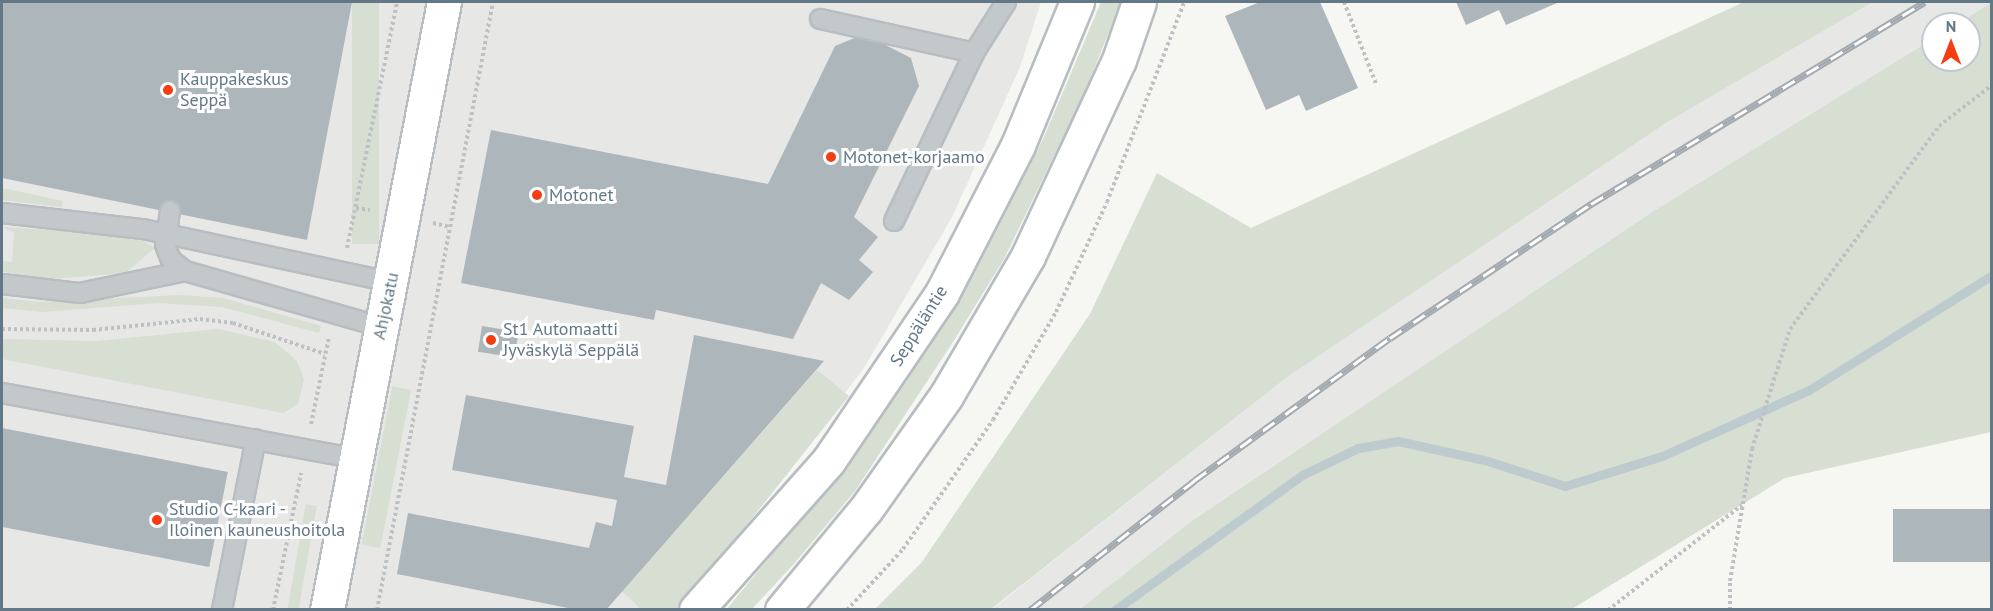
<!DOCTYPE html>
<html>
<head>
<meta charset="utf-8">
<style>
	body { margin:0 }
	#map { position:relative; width:1993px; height:611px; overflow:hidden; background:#f6f6f2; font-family:"PT Sans",sans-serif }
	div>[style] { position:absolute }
	.built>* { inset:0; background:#e7e7e5 }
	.green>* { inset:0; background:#d7ded2; transform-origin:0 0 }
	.stream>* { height:9px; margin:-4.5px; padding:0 4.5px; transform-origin:4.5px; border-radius:4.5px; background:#bdcbcf }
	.building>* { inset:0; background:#adb7bb; transform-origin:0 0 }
	.path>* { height:4px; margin-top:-2px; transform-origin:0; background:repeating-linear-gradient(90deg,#bec1c3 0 3px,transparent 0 6px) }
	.roads { filter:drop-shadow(2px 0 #b7bdc1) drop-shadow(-2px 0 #b7bdc1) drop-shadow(0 2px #b7bdc1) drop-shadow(0 -2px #b7bdc1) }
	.lane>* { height:18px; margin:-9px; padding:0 9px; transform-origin:9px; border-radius:9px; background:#c3c8cb }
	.secondary>* { height:33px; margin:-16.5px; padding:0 16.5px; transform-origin:16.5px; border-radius:16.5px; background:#fff }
	.rail>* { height:7px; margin-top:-3.5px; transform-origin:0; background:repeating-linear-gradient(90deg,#fff 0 14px,#a3abb0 0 28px); box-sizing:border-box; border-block:2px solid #a3abb0 }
	.dots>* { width:16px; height:16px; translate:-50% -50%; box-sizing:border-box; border:3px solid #fff; border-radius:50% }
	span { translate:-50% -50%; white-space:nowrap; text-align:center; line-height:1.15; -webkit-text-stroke:6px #fff; paint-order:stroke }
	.poi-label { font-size:18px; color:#627886 }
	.left { translate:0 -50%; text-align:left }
	.street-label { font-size:18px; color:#627886 }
	.frame { position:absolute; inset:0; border:3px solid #627886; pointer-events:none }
	.north { position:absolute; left:1921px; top:12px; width:60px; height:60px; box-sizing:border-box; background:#fff; border:2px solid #c0c9cf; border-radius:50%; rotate:0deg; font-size:16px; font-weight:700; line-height:24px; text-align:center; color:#627886 }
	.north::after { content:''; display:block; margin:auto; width:21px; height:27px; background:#f53c13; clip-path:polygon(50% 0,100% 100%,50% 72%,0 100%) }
</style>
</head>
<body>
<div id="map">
	<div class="built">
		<div style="clip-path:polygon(2px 2px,1041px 2px,1020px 67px,952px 217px,864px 368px,680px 610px,2px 609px)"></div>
		<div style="clip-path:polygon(1873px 2px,1991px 3px,1957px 24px,1933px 24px,1933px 39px,1189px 523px,1080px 609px,991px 610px,1286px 378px,1666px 123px)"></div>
	</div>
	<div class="green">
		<div style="left:352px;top:2px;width:27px;height:242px"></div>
		<div style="clip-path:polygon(1101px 2px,1121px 2px,1085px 92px,1004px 259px,953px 342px,855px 491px,793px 565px,752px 609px,726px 610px,840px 472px,908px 379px,980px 261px,1044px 137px)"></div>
		<div style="clip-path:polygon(1744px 2px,1873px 2px,1666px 123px,1286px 378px,991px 609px,875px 609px,922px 562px,1090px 314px,1157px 173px,1251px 228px)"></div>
		<div style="clip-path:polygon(1991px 3px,1991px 432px,1785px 478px,1572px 609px,1080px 609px,1189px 523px,1654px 211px,1933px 39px,1933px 60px,1969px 60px,1969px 24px,1957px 24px)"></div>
		<div style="clip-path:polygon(2px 188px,63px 201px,62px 207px,2px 200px)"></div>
		<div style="clip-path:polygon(2px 227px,83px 232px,143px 241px,155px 248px,125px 273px,40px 280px,2px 271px,2px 261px,12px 262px,14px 232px)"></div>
		<div style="clip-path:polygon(181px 295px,223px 298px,321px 326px,319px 333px,222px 307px,159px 303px,42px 312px,2px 308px,2px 298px,39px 302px)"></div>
		<div style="clip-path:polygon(218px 329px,275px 342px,297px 361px,304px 380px,298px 404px,283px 413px,2px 359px,2px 339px,97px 341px)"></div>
		<div style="clip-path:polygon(817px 370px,849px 396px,680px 609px,641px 609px,622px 591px)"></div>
		<div style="left:411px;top:390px;width:161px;height:19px;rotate:101deg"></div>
		<div style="left:306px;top:504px;width:11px;height:107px;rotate:10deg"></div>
	</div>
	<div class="stream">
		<div style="left:1115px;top:610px;width:231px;rotate:-35.8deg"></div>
		<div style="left:1302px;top:475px;width:62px;rotate:-25.7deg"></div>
		<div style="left:1358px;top:448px;width:41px;rotate:-9.9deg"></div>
		<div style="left:1398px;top:441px;width:92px;rotate:12.5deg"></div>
		<div style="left:1488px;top:461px;width:81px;rotate:18deg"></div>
		<div style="left:1565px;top:486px;width:102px;rotate:-17.2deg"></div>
		<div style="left:1662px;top:456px;width:161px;rotate:-24.2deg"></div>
		<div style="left:1809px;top:390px;width:216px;rotate:-32.1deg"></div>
	</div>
	<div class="building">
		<div style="clip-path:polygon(2px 2px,352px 2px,307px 240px,2px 178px)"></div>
		<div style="clip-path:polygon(1260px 2px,1320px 2px,1358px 88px,1306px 111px,1299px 95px,1266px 110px,1225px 16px)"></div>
		<div style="clip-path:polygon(1456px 2px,1557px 2px,1557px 3px,1506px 25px,1499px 10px,1466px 25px)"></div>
		<div style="clip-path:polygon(864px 34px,911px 58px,919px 86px,854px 217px,878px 237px,859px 260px,873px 272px,849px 300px,821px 283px,793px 339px,656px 310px,654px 320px,461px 283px,491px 130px,768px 184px,835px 46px)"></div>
		<div style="left:482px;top:326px;width:37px;height:26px;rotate:9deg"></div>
		<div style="clip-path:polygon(694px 335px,824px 361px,606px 610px,578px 610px,397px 574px,408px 513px,589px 548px,596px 522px,612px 526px,617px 500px,452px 470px,466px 395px,634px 426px,624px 477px,666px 485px)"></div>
		<div style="left:2px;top:428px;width:230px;height:97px;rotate:11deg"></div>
		<div style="left:1992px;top:509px;width:53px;height:99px;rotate:90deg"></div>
	</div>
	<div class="path">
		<div style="left:1344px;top:2px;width:90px;rotate:68.6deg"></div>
		<div style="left:356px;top:208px;width:14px;rotate:8deg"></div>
		<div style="left:433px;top:223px;width:17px;rotate:13deg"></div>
		<div style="left:347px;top:248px;width:251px;rotate:-78.5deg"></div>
		<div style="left:2px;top:329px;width:91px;rotate:0.6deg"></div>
		<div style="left:93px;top:330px;width:108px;rotate:-5.9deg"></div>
		<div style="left:200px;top:319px;width:33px;rotate:7deg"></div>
		<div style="left:233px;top:323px;width:97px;rotate:18.6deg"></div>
		<div style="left:311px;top:424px;width:89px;rotate:-78.3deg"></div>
		<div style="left:273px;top:610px;width:140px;rotate:-78.4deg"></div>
		<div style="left:377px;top:610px;width:619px;rotate:-79.2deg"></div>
		<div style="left:847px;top:610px;width:83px;rotate:-47.4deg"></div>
		<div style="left:903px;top:549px;width:157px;rotate:-55.1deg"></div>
		<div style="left:993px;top:420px;width:125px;rotate:-59.7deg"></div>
		<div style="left:1056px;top:312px;width:121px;rotate:-65.1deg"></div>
		<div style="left:1107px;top:202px;width:214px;rotate:-68.9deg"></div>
		<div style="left:1608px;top:610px;width:170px;rotate:-38.1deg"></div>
		<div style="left:1730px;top:610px;width:29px;rotate:-90deg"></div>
		<div style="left:1730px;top:581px;width:134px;rotate:-80.5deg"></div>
		<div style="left:1752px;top:449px;width:126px;rotate:-72.4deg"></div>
		<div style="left:1790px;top:329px;width:252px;rotate:-53.7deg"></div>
		<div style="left:1939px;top:126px;width:67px;rotate:-37.7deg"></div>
	</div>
	<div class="roads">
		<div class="lane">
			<div style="left:820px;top:19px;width:158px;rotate:12.4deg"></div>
			<div style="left:170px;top:211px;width:34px;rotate:98deg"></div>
			<div style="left:165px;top:245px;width:16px;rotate:68deg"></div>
			<div style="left:171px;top:260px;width:18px;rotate:38deg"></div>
			<div style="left:185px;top:271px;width:205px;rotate:15.9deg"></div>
			<div style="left:2px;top:213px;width:142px;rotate:6.5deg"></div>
			<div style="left:143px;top:229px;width:254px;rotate:12.1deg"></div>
			<div style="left:894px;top:221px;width:186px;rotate:-64.5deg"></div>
			<div style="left:974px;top:53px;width:60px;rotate:-57.9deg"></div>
			<div style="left:2px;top:284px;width:79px;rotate:6.6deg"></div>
			<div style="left:80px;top:293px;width:107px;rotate:-11.8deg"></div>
			<div style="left:2px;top:393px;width:358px;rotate:10.5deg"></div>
			<div style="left:222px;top:610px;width:174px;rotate:-78.8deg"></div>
		</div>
		<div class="secondary">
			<div style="left:327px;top:610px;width:619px;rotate:-79.11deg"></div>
			<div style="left:696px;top:610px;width:200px;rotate:-48.4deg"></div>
			<div style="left:829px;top:460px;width:202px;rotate:-55.9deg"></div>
			<div style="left:942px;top:293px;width:166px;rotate:-62.8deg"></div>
			<div style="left:1018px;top:145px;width:155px;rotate:-67.6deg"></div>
			<div style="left:782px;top:610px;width:131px;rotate:-50.3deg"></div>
			<div style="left:866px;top:509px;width:138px;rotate:-54.7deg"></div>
			<div style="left:946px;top:396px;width:162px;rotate:-59.6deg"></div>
			<div style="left:1028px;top:256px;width:216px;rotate:-65.1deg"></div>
			<div style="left:1119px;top:60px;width:61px;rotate:-71deg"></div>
		</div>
	</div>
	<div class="rail">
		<div style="left:1030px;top:610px;width:210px;rotate:-38.2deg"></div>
		<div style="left:1195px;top:480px;width:241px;rotate:-36.1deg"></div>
		<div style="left:1390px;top:338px;width:242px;rotate:-33.7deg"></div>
		<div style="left:1591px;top:204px;width:390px;rotate:-31.2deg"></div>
	</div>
	<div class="dots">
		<div style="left:168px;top:90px;background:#f53c13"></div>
		<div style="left:831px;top:157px;background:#f53c13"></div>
		<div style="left:537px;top:195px;background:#f53c13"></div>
		<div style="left:491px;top:340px;background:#f53c13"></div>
		<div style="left:157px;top:520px;background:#f53c13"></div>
	</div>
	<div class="poi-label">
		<span class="left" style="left:180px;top:90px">Kauppakeskus<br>Seppä</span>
		<span class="left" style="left:843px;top:157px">Motonet-korjaamo</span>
		<span class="left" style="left:549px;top:195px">Motonet</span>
		<span class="left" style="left:503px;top:340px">St1 Automaatti<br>Jyväskylä Seppälä</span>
		<span class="left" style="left:169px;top:520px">Studio C-kaari -<br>Iloinen kauneushoitola</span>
	</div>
	<div class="street-label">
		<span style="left:386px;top:306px;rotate:-78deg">Ahjokatu</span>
		<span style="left:919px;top:326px;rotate:-58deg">Seppäläntie</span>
	</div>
	<div class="frame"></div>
	<div class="north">N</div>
</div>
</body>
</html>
